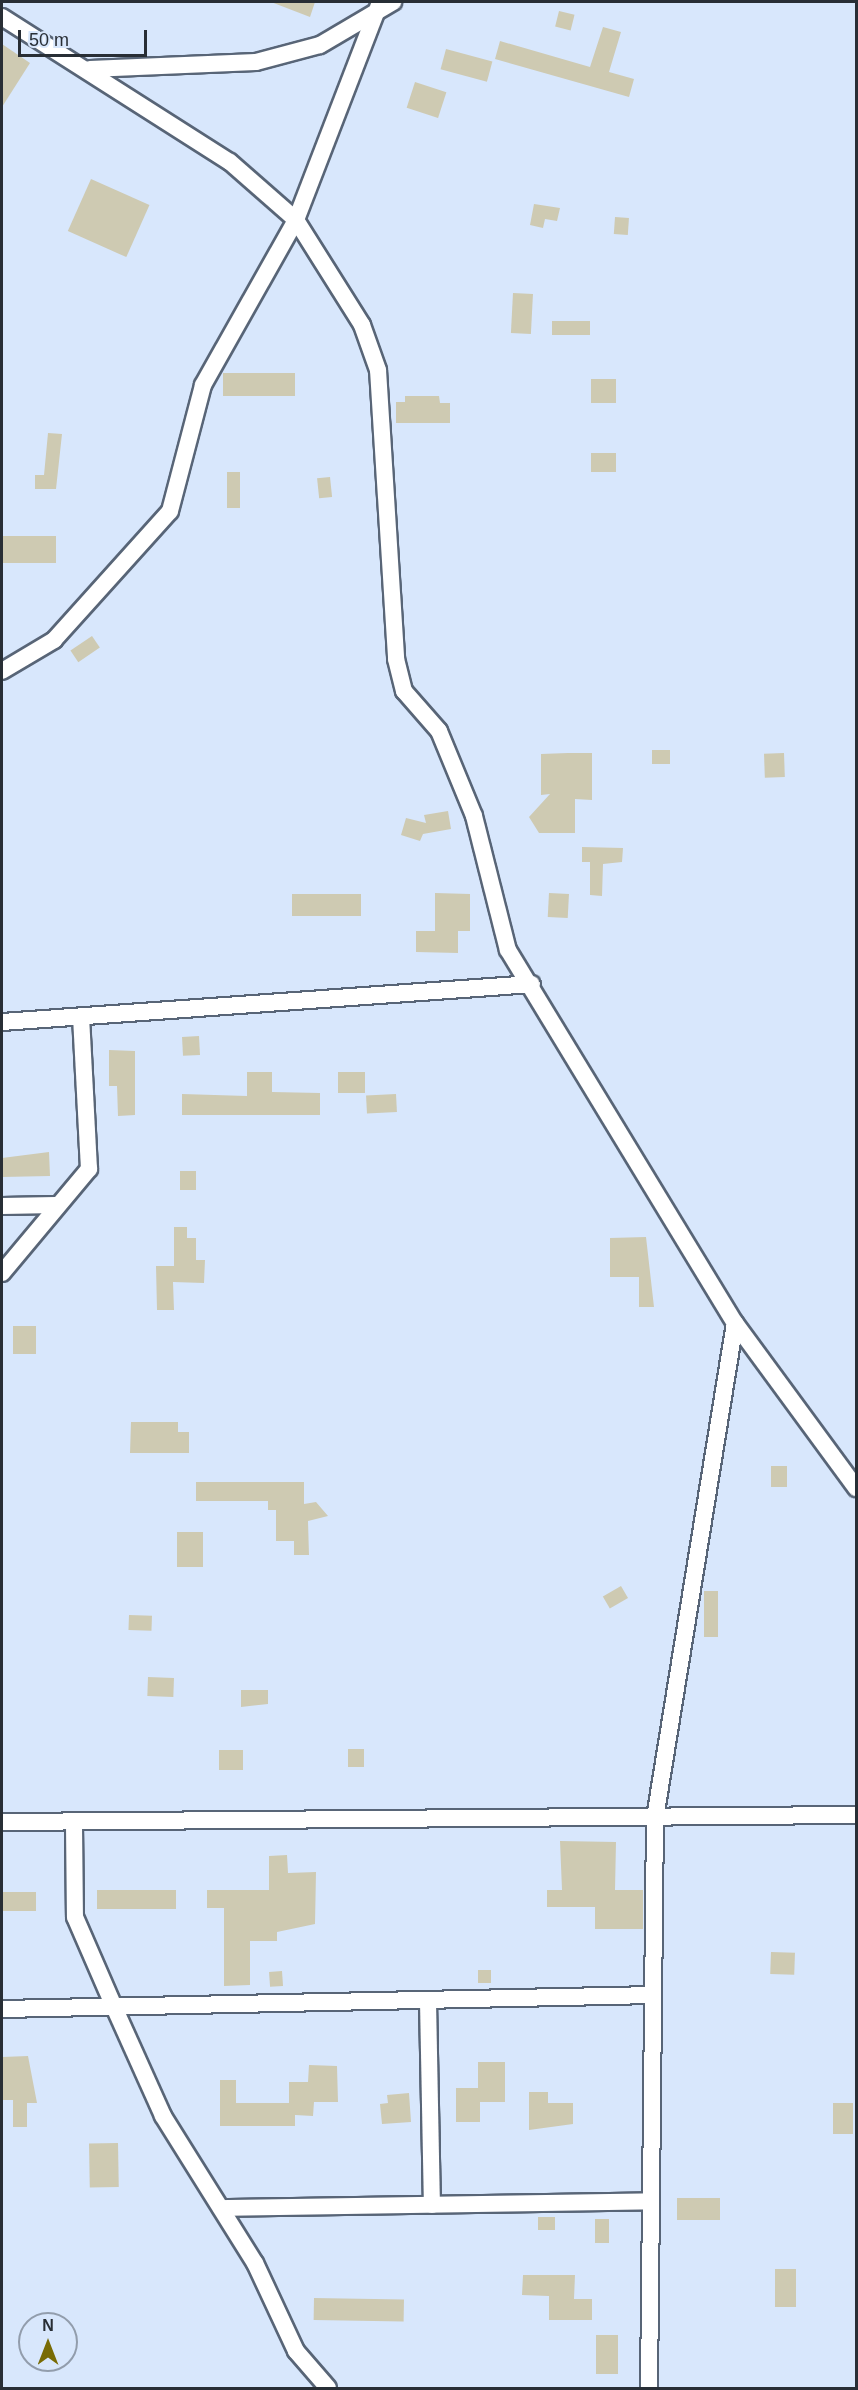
<!DOCTYPE html>
<html>
<head>
<meta charset="utf-8">
<style>
	body { margin:0 }
	#map { position:relative; width:858px; height:2390px; overflow:hidden; background:#d8e7fc; font-family:Helvetica,sans-serif }
	div>[style] { position:absolute }
	.building>* { inset:0; background:#cecab2; transform-origin:0 0 }
	.roads { filter:drop-shadow(2px 0 #586577) drop-shadow(-2px 0 #586577) drop-shadow(0 2px #586577) drop-shadow(0 -2px #586577) }
	.minor>* { height:16px; margin:-8px; padding:0 8px; transform-origin:8px; border-radius:8px; background:#fff }
	span { translate:-50% -50%; white-space:nowrap; text-align:center; line-height:1.15; -webkit-text-stroke:4.5px #d8e7fc; paint-order:stroke }
	.frame { position:absolute; inset:0; border:3px solid #282e35; pointer-events:none }
	.north { position:absolute; left:18px; top:2312px; width:60px; height:60px; box-sizing:border-box; background:#d8e7fc; border:2px solid #929dac; border-radius:50%; rotate:0deg; font-size:16px; font-weight:700; line-height:24px; text-align:center; color:#282e35 }
	.north::after { content:''; display:block; margin:auto; width:21px; height:27px; background:#786b05; clip-path:polygon(50% 0,100% 100%,50% 72%,0 100%) }
	.scale { position:absolute; left:18px; top:30px; width:129px; height:27px; box-sizing:border-box; border:3px solid #282e35; border-top:0; padding-left:8px; font-size:18px; line-height:21px; white-space:nowrap; color:#282e35; -webkit-text-stroke:4px #d8e7fc; paint-order:stroke }
</style>
</head>
<body>
<div id="map">
	<div class="building">
		<div style="clip-path:polygon(271px 2px,315px 2px,310px 17px)"></div>
		<div style="left:559px;top:11px;width:16px;height:16px;rotate:14deg"></div>
		<div style="clip-path:polygon(603px 27px,621px 32px,609px 72px,634px 79px,629px 97px,495px 59px,500px 41px,590px 67px)"></div>
		<div style="clip-path:polygon(2px 44px,30px 63px,2px 107px)"></div>
		<div style="left:446px;top:49px;width:48px;height:21px;rotate:15deg"></div>
		<div style="left:415px;top:82px;width:33px;height:27px;rotate:18deg"></div>
		<div style="left:91px;top:179px;width:64px;height:57px;rotate:24deg"></div>
		<div style="clip-path:polygon(534px 204px,560px 208px,557px 221px,545px 219px,543px 228px,530px 225px)"></div>
		<div style="left:615px;top:217px;width:14px;height:17px;rotate:4deg"></div>
		<div style="left:513px;top:293px;width:20px;height:40px;rotate:3deg"></div>
		<div style="left:552px;top:321px;width:38px;height:14px"></div>
		<div style="left:223px;top:373px;width:72px;height:23px"></div>
		<div style="left:591px;top:379px;width:25px;height:24px"></div>
		<div style="clip-path:polygon(405px 396px,439px 396px,440px 403px,450px 403px,450px 423px,396px 423px,396px 402px,405px 402px)"></div>
		<div style="clip-path:polygon(48px 433px,62px 434px,56px 489px,35px 489px,35px 475px,44px 475px)"></div>
		<div style="left:591px;top:453px;width:25px;height:19px"></div>
		<div style="left:227px;top:472px;width:13px;height:36px"></div>
		<div style="left:330px;top:477px;width:20px;height:13px;rotate:84deg"></div>
		<div style="left:2px;top:536px;width:54px;height:27px"></div>
		<div style="left:92px;top:636px;width:14px;height:26px;rotate:56deg"></div>
		<div style="left:652px;top:750px;width:18px;height:14px"></div>
		<div style="clip-path:polygon(568px 753px,592px 753px,592px 800px,575px 799px,575px 833px,539px 833px,529px 817px,550px 794px,541px 795px,541px 754px)"></div>
		<div style="left:784px;top:753px;width:24px;height:20px;rotate:88deg"></div>
		<div style="clip-path:polygon(448px 811px,451px 829px,423px 834px,420px 841px,401px 835px,406px 818px,426px 823px,424px 815px)"></div>
		<div style="clip-path:polygon(582px 847px,623px 848px,622px 862px,603px 864px,602px 896px,590px 895px,590px 862px,582px 862px)"></div>
		<div style="clip-path:polygon(435px 893px,470px 894px,470px 931px,458px 931px,458px 953px,416px 952px,416px 931px,435px 931px)"></div>
		<div style="left:549px;top:893px;width:20px;height:24px;rotate:3deg"></div>
		<div style="left:361px;top:894px;width:22px;height:69px;rotate:90deg"></div>
		<div style="left:199px;top:1036px;width:19px;height:17px;rotate:87deg"></div>
		<div style="clip-path:polygon(109px 1050px,135px 1051px,135px 1115px,118px 1116px,117px 1086px,109px 1086px)"></div>
		<div style="clip-path:polygon(247px 1072px,272px 1072px,272px 1092px,320px 1093px,320px 1115px,182px 1115px,182px 1094px,247px 1096px)"></div>
		<div style="left:338px;top:1072px;width:27px;height:21px"></div>
		<div style="left:396px;top:1094px;width:18px;height:30px;rotate:87deg"></div>
		<div style="clip-path:polygon(49px 1152px,50px 1176px,2px 1177px,2px 1158px)"></div>
		<div style="left:180px;top:1171px;width:16px;height:19px"></div>
		<div style="clip-path:polygon(174px 1227px,187px 1227px,187px 1238px,196px 1238px,196px 1260px,205px 1260px,204px 1283px,173px 1282px,174px 1310px,157px 1310px,156px 1266px,174px 1266px)"></div>
		<div style="clip-path:polygon(646px 1237px,654px 1307px,639px 1307px,639px 1277px,610px 1277px,610px 1238px)"></div>
		<div style="left:13px;top:1326px;width:23px;height:28px"></div>
		<div style="clip-path:polygon(131px 1422px,178px 1422px,178px 1432px,189px 1432px,189px 1453px,130px 1453px)"></div>
		<div style="left:787px;top:1466px;width:21px;height:16px;rotate:90deg"></div>
		<div style="clip-path:polygon(196px 1482px,304px 1482px,304px 1504px,316px 1502px,328px 1516px,308px 1521px,309px 1555px,294px 1555px,294px 1541px,276px 1541px,276px 1510px,268px 1510px,268px 1501px,196px 1501px)"></div>
		<div style="left:203px;top:1532px;width:35px;height:26px;rotate:90deg"></div>
		<div style="left:621px;top:1586px;width:14px;height:21px;rotate:60deg"></div>
		<div style="left:704px;top:1591px;width:14px;height:46px"></div>
		<div style="left:129px;top:1615px;width:23px;height:15px;rotate:2deg"></div>
		<div style="left:148px;top:1677px;width:26px;height:19px;rotate:2deg"></div>
		<div style="clip-path:polygon(241px 1690px,268px 1690px,268px 1704px,241px 1707px)"></div>
		<div style="left:348px;top:1749px;width:16px;height:18px"></div>
		<div style="left:243px;top:1750px;width:20px;height:24px;rotate:90deg"></div>
		<div style="clip-path:polygon(560px 1841px,616px 1842px,615px 1890px,643px 1890px,643px 1929px,595px 1929px,595px 1907px,547px 1907px,547px 1890px,562px 1890px)"></div>
		<div style="clip-path:polygon(287px 1855px,288px 1873px,316px 1872px,315px 1924px,277px 1932px,277px 1941px,250px 1941px,250px 1985px,224px 1986px,224px 1908px,207px 1908px,207px 1890px,269px 1890px,269px 1856px)"></div>
		<div style="left:97px;top:1890px;width:79px;height:19px"></div>
		<div style="left:2px;top:1892px;width:34px;height:19px"></div>
		<div style="left:771px;top:1952px;width:24px;height:22px;rotate:2deg"></div>
		<div style="left:478px;top:1970px;width:13px;height:13px"></div>
		<div style="left:282px;top:1971px;width:15px;height:13px;rotate:86deg"></div>
		<div style="clip-path:polygon(28px 2056px,37px 2103px,27px 2103px,27px 2127px,13px 2127px,13px 2100px,2px 2100px,2px 2057px)"></div>
		<div style="clip-path:polygon(478px 2062px,505px 2062px,505px 2102px,480px 2102px,480px 2122px,456px 2122px,456px 2088px,478px 2088px)"></div>
		<div style="clip-path:polygon(309px 2065px,337px 2066px,338px 2102px,314px 2102px,313px 2116px,295px 2115px,295px 2126px,220px 2126px,220px 2080px,236px 2080px,236px 2103px,289px 2103px,289px 2082px,308px 2082px)"></div>
		<div style="clip-path:polygon(529px 2092px,548px 2092px,548px 2103px,573px 2103px,573px 2124px,529px 2130px)"></div>
		<div style="clip-path:polygon(409px 2093px,411px 2122px,382px 2124px,380px 2104px,388px 2103px,387px 2095px)"></div>
		<div style="left:833px;top:2103px;width:20px;height:31px"></div>
		<div style="left:118px;top:2143px;width:44px;height:29px;rotate:89deg"></div>
		<div style="left:720px;top:2198px;width:22px;height:43px;rotate:90deg"></div>
		<div style="left:538px;top:2217px;width:17px;height:13px"></div>
		<div style="left:595px;top:2219px;width:14px;height:24px"></div>
		<div style="left:775px;top:2269px;width:21px;height:38px"></div>
		<div style="clip-path:polygon(523px 2275px,575px 2275px,574px 2299px,592px 2299px,592px 2320px,549px 2320px,549px 2296px,522px 2295px)"></div>
		<div style="left:314px;top:2298px;width:90px;height:22px;rotate:1deg"></div>
		<div style="left:596px;top:2335px;width:22px;height:39px"></div>
	</div>
	<div class="roads">
		<div class="minor">
			<div style="left:2px;top:17px;width:270px;rotate:32.5deg"></div>
			<div style="left:230px;top:162px;width:88px;rotate:41.3deg"></div>
			<div style="left:296px;top:220px;width:124px;rotate:57.8deg"></div>
			<div style="left:362px;top:325px;width:48px;rotate:70.4deg"></div>
			<div style="left:378px;top:370px;width:290px;rotate:86.4deg"></div>
			<div style="left:396px;top:659px;width:33px;rotate:76deg"></div>
			<div style="left:404px;top:691px;width:53px;rotate:48.8deg"></div>
			<div style="left:439px;top:731px;width:92px;rotate:67.6deg"></div>
			<div style="left:474px;top:816px;width:138px;rotate:75.8deg"></div>
			<div style="left:508px;top:950px;width:437px;rotate:58.7deg"></div>
			<div style="left:735px;top:1323px;width:205px;rotate:53.7deg"></div>
			<div style="left:90px;top:69px;width:166px;rotate:-2.4deg"></div>
			<div style="left:256px;top:62px;width:66px;rotate:-14.9deg"></div>
			<div style="left:320px;top:45px;width:85px;rotate:-30.5deg"></div>
			<div style="left:2px;top:671px;width:61px;rotate:-30.8deg"></div>
			<div style="left:54px;top:640px;width:173px;rotate:-48deg"></div>
			<div style="left:170px;top:511px;width:130px;rotate:-75.3deg"></div>
			<div style="left:203px;top:385px;width:189px;rotate:-60.6deg"></div>
			<div style="left:296px;top:220px;width:234px;rotate:-68.9deg"></div>
			<div style="left:2px;top:1022px;width:531px;rotate:-4.1deg"></div>
			<div style="left:2px;top:1206px;width:54px;rotate:-1.1deg"></div>
			<div style="left:2px;top:1273px;width:136px;rotate:-50.1deg"></div>
			<div style="left:89px;top:1169px;width:152px;rotate:-93deg"></div>
			<div style="left:2px;top:1822px;width:854px;rotate:-0.47deg"></div>
			<div style="left:74px;top:1825px;width:92px;rotate:89.4deg"></div>
			<div style="left:75px;top:1917px;width:100px;rotate:66.5deg"></div>
			<div style="left:115px;top:2009px;width:117px;rotate:65.8deg"></div>
			<div style="left:163px;top:2116px;width:173px;rotate:58deg"></div>
			<div style="left:255px;top:2263px;width:97px;rotate:65deg"></div>
			<div style="left:296px;top:2351px;width:49px;rotate:49.1deg"></div>
			<div style="left:428px;top:2001px;width:204px;rotate:88.9deg"></div>
			<div style="left:2px;top:2009px;width:650px;rotate:-1.23deg"></div>
			<div style="left:221px;top:2208px;width:428px;rotate:-0.9deg"></div>
			<div style="left:649px;top:2388px;width:570px;rotate:-89.4deg"></div>
			<div style="left:655px;top:1818px;width:501px;rotate:-80.82deg"></div>
		</div>
	</div>
	<div class="frame"></div>
	<div class="north">N</div>
	<div class="scale">50 m</div>
</div>
</body>
</html>
